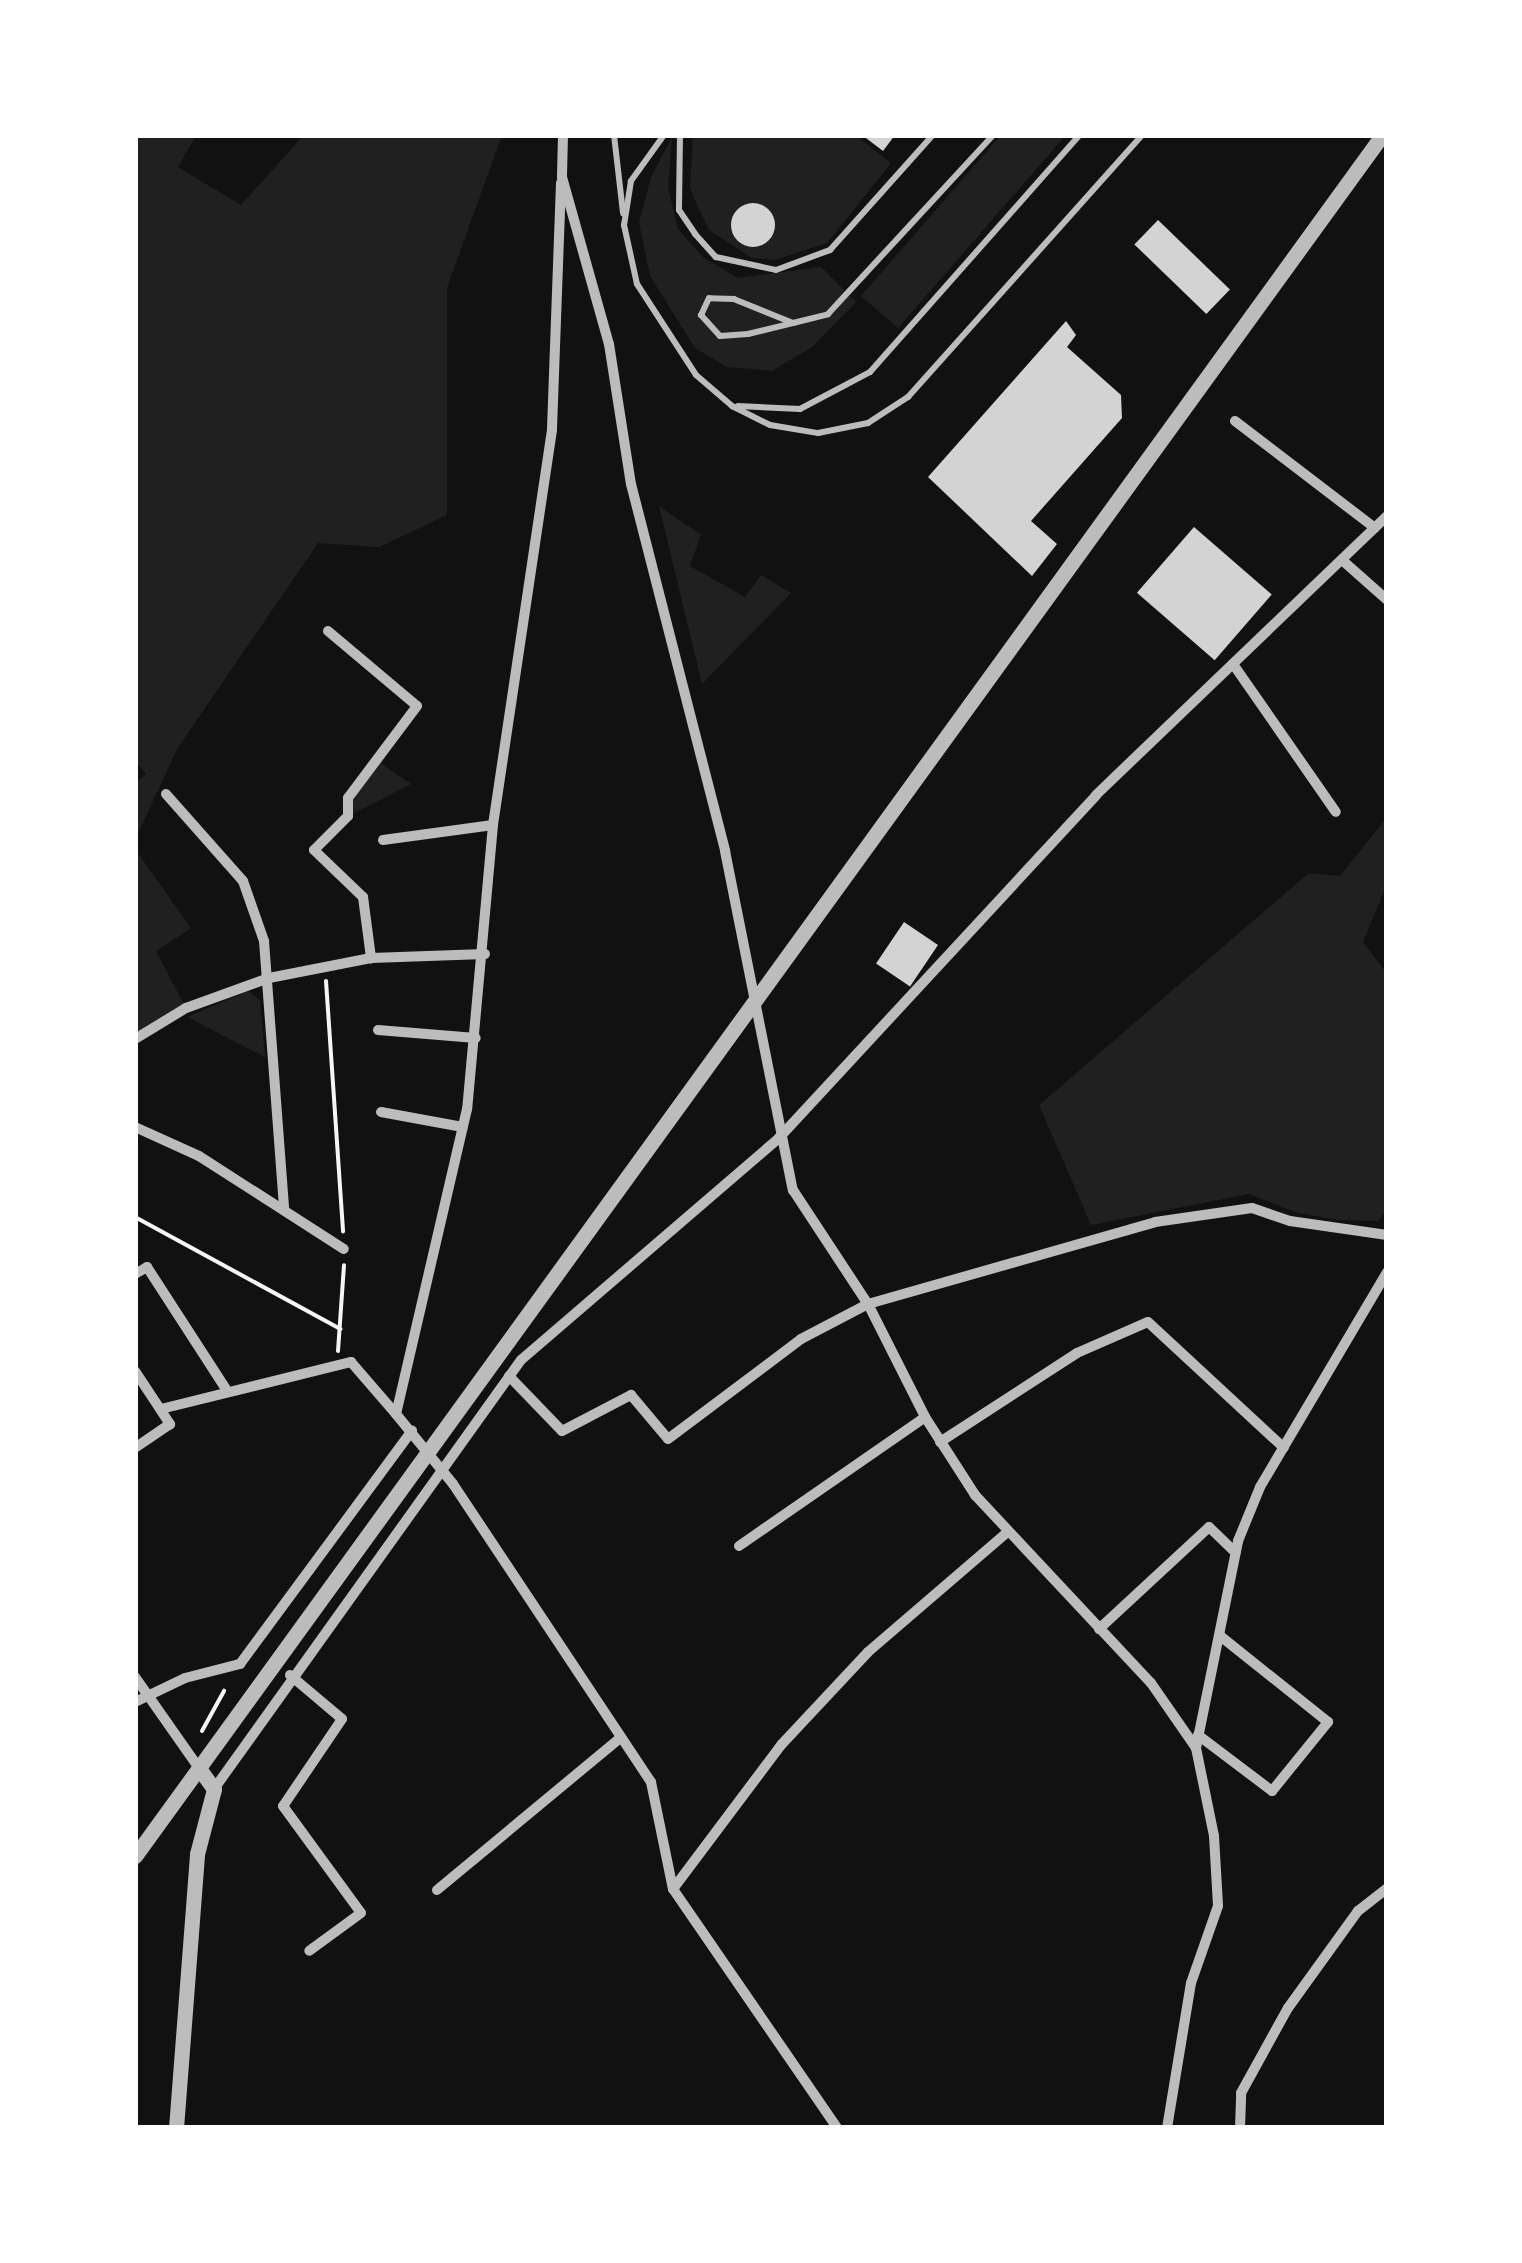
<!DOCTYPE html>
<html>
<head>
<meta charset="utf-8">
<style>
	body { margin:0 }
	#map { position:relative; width:1522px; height:2263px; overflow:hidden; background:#111; font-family:Karla,sans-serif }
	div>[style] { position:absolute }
	.green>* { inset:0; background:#202020 }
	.building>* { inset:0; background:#d3d3d3; transform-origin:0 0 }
	.round { border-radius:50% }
	.path>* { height:4px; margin:-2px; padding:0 2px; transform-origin:2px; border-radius:2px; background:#f5f5f5 }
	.service>* { height:6px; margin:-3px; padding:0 3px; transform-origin:3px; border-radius:3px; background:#bcbcbc }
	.minor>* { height:10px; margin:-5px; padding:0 5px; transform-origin:5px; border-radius:5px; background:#bcbcbc }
	.tertiary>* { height:15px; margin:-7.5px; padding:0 7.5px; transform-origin:7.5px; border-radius:7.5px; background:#bcbcbc }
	span { translate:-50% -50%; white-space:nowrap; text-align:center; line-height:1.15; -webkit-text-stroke:8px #fff; paint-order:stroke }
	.frame { position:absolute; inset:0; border:138px solid #fff; pointer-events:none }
</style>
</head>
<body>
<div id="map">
	<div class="green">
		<div style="clip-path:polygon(135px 135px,196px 135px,178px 167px,241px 205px,304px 135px,502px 135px,447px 288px,447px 515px,379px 547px,318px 543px,177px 749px,135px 840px,135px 783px,146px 774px,135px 761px)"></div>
		<div style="clip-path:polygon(693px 135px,855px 135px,891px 163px,827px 243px,775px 260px,752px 258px,709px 230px,698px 207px,690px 188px)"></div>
		<div style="clip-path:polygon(1001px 135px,1066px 135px,898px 328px,861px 296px)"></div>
		<div style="clip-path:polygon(672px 137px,668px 188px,678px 229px,704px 258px,738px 278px,821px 267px,856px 302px,812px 347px,772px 371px,727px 367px,695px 348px,650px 276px,639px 223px,651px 177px)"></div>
		<div style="clip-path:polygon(659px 506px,701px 535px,690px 566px,745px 597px,761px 575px,791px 593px,702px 684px)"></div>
		<div style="clip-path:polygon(376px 760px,411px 784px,348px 816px,348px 798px)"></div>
		<div style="clip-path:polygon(1387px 817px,1387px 884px,1363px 942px,1387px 974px,1387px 1210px,1378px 1221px,1340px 1220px,1298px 1213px,1249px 1194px,1091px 1225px,1039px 1105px,1309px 873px,1340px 876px)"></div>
		<div style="clip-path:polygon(135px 849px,191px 928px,156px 951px,186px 1008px,135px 1039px)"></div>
		<div style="clip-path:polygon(248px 991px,260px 1000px,265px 1057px,187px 1017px)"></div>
	</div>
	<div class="building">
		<div style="clip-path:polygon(862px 135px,895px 135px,883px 151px)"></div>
		<div class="round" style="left:731px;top:203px;width:44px;height:44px"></div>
		<div style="left:1158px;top:220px;width:100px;height:34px;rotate:44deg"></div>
		<div style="clip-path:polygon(1066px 321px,1076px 335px,1067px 347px,1121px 395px,1122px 418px,1031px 521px,1057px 544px,1032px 576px,928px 477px)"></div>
		<div style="left:1194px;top:527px;width:103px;height:87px;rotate:41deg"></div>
		<div style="left:904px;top:922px;width:41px;height:50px;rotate:34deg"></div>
	</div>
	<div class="path">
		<div style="left:326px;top:981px;width:251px;rotate:86.1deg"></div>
		<div style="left:135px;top:1217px;width:234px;rotate:28.6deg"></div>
		<div style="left:338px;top:1351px;width:86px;rotate:-86deg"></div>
		<div style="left:202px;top:1731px;width:46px;rotate:-61.2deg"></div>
	</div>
	<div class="service">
		<div style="left:614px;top:135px;width:79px;rotate:83.4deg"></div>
		<div style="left:664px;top:135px;width:57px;rotate:125.7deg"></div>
		<div style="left:631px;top:181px;width:45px;rotate:99deg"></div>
		<div style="left:624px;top:225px;width:60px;rotate:77.6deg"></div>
		<div style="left:637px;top:284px;width:108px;rotate:57deg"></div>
		<div style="left:696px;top:375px;width:48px;rotate:40.7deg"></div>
		<div style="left:732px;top:406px;width:42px;rotate:26.6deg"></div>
		<div style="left:770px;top:425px;width:49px;rotate:9.5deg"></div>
		<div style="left:818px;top:433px;width:51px;rotate:-11.3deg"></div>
		<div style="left:868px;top:423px;width:48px;rotate:-33deg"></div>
		<div style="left:908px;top:397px;width:351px;rotate:-48.2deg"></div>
		<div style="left:680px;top:135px;width:75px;rotate:90.8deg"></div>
		<div style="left:679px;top:210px;width:29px;rotate:56deg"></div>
		<div style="left:695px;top:234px;width:31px;rotate:48deg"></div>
		<div style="left:716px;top:257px;width:61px;rotate:12.2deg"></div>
		<div style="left:776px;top:270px;width:58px;rotate:-20.3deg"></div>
		<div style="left:830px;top:250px;width:154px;rotate:-48.2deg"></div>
		<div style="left:793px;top:323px;width:64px;rotate:-157.9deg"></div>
		<div style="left:734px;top:299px;width:25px;rotate:-178deg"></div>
		<div style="left:709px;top:298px;width:19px;rotate:115deg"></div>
		<div style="left:701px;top:315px;width:28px;rotate:48deg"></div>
		<div style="left:720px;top:336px;width:28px;rotate:-4deg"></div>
		<div style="left:748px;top:334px;width:46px;rotate:-13.7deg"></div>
		<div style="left:793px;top:323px;width:36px;rotate:-14deg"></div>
		<div style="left:828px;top:314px;width:243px;rotate:-47.3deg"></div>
		<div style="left:738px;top:406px;width:62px;rotate:2.8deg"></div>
		<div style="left:800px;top:409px;width:79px;rotate:-27.9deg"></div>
		<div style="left:870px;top:372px;width:317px;rotate:-48.5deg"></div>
	</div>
	<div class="minor">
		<div style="left:563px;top:135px;width:42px;rotate:91.4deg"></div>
		<div style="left:562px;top:177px;width:173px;rotate:74.3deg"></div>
		<div style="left:609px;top:344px;width:142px;rotate:81.1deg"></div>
		<div style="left:631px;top:484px;width:379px;rotate:75.6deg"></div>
		<div style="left:725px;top:851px;width:346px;rotate:78.7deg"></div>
		<div style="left:793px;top:1190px;width:136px;rotate:56.7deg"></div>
		<div style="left:868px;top:1304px;width:127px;rotate:63.2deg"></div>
		<div style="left:925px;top:1417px;width:93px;rotate:57.3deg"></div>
		<div style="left:975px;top:1495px;width:258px;rotate:46.9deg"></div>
		<div style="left:1151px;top:1683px;width:79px;rotate:55.3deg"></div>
		<div style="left:1196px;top:1748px;width:90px;rotate:78.4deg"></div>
		<div style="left:1214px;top:1836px;width:70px;rotate:86.7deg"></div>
		<div style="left:1218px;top:1906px;width:82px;rotate:109.3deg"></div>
		<div style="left:1191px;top:1983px;width:147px;rotate:99.4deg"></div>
		<div style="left:561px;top:183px;width:247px;rotate:92.1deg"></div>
		<div style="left:552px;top:430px;width:399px;rotate:98.5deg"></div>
		<div style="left:493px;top:825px;width:285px;rotate:95.2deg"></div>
		<div style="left:467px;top:1109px;width:313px;rotate:103.1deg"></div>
		<div style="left:396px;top:1414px;width:90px;rotate:50.8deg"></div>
		<div style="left:453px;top:1484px;width:358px;rotate:56.4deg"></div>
		<div style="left:651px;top:1782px;width:109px;rotate:78.4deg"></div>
		<div style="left:673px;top:1889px;width:290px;rotate:55.5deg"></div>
		<div style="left:1235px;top:421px;width:176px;rotate:37.4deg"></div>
		<div style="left:1342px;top:560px;width:60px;rotate:41.6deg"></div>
		<div style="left:328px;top:631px;width:116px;rotate:40.1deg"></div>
		<div style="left:417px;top:706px;width:115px;rotate:126.9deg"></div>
		<div style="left:348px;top:798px;width:18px;rotate:90deg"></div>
		<div style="left:348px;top:816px;width:48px;rotate:135deg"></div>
		<div style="left:314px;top:850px;width:68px;rotate:43.8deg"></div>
		<div style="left:363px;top:897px;width:62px;rotate:82.5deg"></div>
		<div style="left:371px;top:958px;width:114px;rotate:-2deg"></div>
		<div style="left:1233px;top:664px;width:180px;rotate:55.2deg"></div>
		<div style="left:166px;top:794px;width:116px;rotate:48.5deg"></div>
		<div style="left:243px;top:881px;width:64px;rotate:70.7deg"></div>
		<div style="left:264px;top:941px;width:269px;rotate:85.7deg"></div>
		<div style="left:383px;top:840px;width:111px;rotate:-7.8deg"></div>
		<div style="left:378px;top:1030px;width:98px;rotate:4.7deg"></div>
		<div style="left:135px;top:1039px;width:60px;rotate:-31.3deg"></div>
		<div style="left:186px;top:1008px;width:88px;rotate:-19.9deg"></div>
		<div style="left:269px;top:978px;width:104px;rotate:-11.1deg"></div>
		<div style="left:381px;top:1112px;width:83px;rotate:10.4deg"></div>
		<div style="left:135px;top:1127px;width:70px;rotate:24.4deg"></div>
		<div style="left:199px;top:1156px;width:172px;rotate:32.7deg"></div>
		<div style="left:135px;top:1274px;width:14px;rotate:-30deg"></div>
		<div style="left:147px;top:1267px;width:145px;rotate:57.1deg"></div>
		<div style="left:135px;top:1371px;width:64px;rotate:56.6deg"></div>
		<div style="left:170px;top:1424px;width:42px;rotate:145.6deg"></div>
		<div style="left:509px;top:1376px;width:76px;rotate:46.1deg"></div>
		<div style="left:562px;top:1431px;width:78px;rotate:-27.6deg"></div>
		<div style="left:631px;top:1395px;width:57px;rotate:49.9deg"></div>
		<div style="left:668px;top:1439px;width:166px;rotate:-36.9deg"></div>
		<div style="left:801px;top:1339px;width:76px;rotate:-27.6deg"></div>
		<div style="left:868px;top:1304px;width:298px;rotate:-15.9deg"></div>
		<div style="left:1155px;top:1222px;width:98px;rotate:-8.2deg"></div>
		<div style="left:1252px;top:1208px;width:40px;rotate:18.9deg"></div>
		<div style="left:1290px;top:1221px;width:98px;rotate:8.2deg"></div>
		<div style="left:161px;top:1409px;width:196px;rotate:-13.9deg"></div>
		<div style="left:351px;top:1362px;width:69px;rotate:49.1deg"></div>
		<div style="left:940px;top:1442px;width:163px;rotate:-33deg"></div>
		<div style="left:1077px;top:1353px;width:77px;rotate:-23.6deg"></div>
		<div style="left:1148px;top:1322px;width:185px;rotate:42.8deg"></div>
		<div style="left:739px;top:1546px;width:226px;rotate:-34.7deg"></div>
		<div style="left:1099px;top:1629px;width:150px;rotate:-42.8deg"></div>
		<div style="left:1209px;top:1527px;width:37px;rotate:44deg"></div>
		<div style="left:290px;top:1675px;width:68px;rotate:40.2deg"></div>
		<div style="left:342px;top:1719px;width:105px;rotate:124.1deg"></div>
		<div style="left:283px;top:1806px;width:132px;rotate:53.9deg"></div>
		<div style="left:361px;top:1913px;width:64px;rotate:143.8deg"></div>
		<div style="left:135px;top:1677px;width:111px;rotate:54.9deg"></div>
		<div style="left:135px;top:1702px;width:55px;rotate:-25.6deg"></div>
		<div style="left:185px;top:1678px;width:57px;rotate:-14.3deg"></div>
		<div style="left:240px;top:1664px;width:290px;rotate:-53.6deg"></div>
		<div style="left:1198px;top:1735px;width:93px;rotate:37.1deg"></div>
		<div style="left:1272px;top:1791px;width:89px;rotate:-50.9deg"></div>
		<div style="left:1328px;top:1722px;width:139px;rotate:-141.4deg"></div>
		<div style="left:1196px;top:1748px;width:211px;rotate:-78.5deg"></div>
		<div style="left:1238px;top:1541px;width:58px;rotate:-67.8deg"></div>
		<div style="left:1260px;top:1487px;width:250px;rotate:-59.4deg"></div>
		<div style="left:214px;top:1789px;width:528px;rotate:-54.41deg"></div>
		<div style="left:521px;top:1360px;width:339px;rotate:-40.7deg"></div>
		<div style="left:778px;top:1139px;width:468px;rotate:-47.2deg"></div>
		<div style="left:1096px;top:795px;width:403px;rotate:-43.8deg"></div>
		<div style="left:673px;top:1889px;width:181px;rotate:-53.1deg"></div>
		<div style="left:782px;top:1744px;width:126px;rotate:-46.9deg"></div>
		<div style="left:868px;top:1652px;width:181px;rotate:-40.7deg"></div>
		<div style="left:437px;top:1890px;width:239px;rotate:-39.7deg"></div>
		<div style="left:1240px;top:2128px;width:35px;rotate:-88deg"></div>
		<div style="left:1241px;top:2093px;width:97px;rotate:-61.1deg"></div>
		<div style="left:1288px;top:2008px;width:120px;rotate:-54.2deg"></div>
		<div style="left:1358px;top:1911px;width:37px;rotate:-38deg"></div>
	</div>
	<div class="tertiary">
		<div style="left:135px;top:1856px;width:2125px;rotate:-54.07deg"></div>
		<div style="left:176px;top:2128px;width:275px;rotate:-85.6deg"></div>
		<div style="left:197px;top:1854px;width:67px;rotate:-75.3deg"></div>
		<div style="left:214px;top:1789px;width:26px;rotate:-126deg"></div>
	</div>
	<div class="frame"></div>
</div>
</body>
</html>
